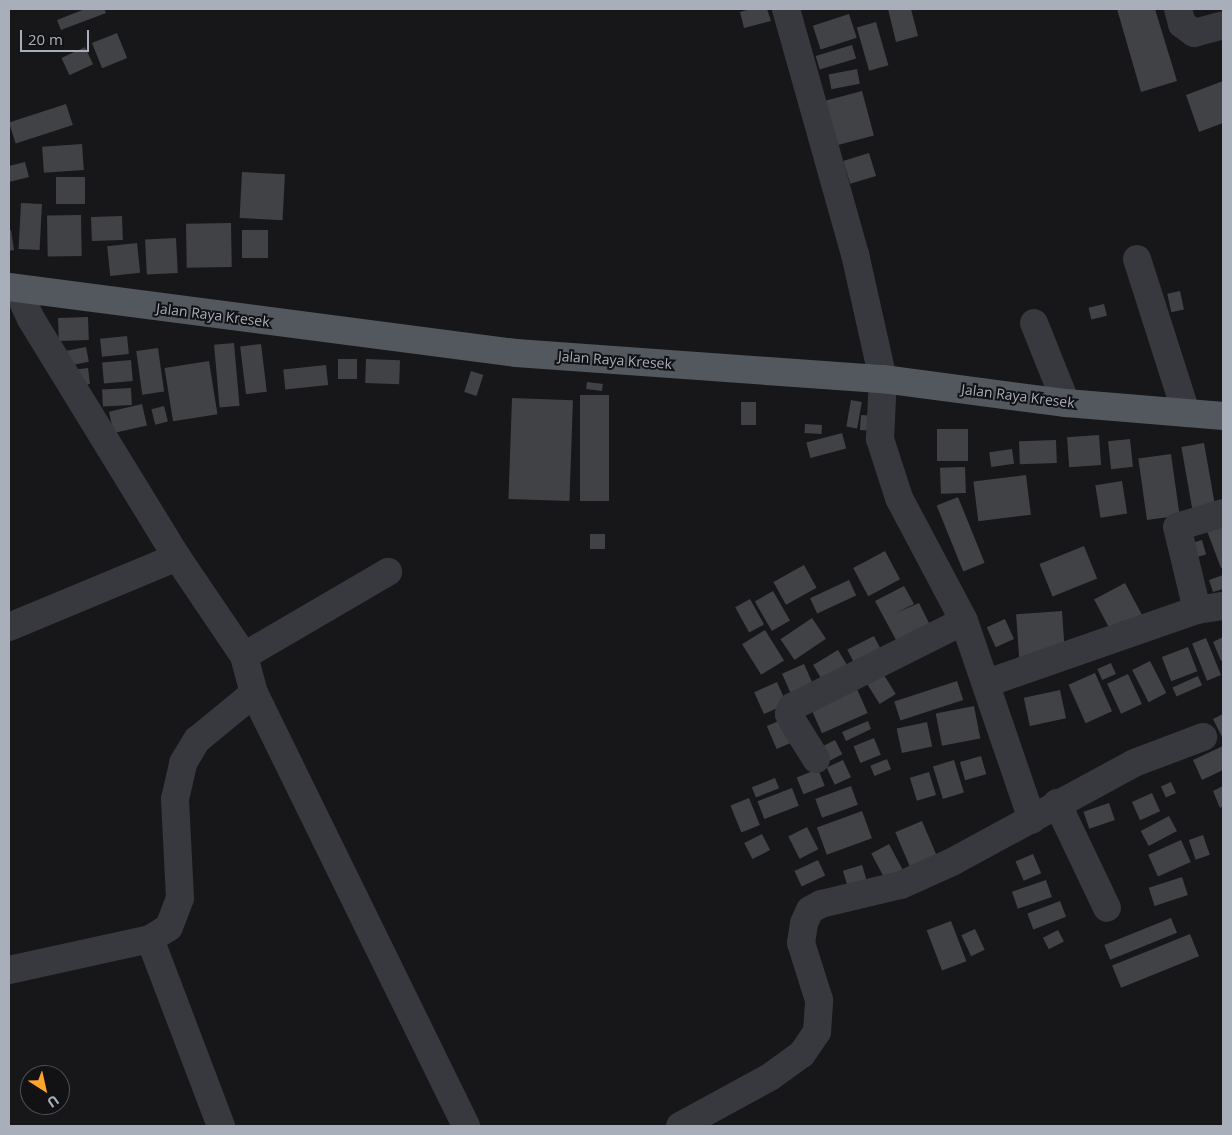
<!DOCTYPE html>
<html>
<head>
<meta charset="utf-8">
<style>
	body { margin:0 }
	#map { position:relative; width:1232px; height:1135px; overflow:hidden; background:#171719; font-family:"Open Sans",sans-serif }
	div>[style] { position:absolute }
	.building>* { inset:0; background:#414246; transform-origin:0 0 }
	.minor>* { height:28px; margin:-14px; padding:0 14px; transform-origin:14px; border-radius:14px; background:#38393f }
	.major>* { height:28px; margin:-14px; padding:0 14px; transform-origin:14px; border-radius:14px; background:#53575e }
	span { translate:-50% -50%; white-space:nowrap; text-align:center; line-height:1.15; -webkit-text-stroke:4px #121214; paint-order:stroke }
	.street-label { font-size:14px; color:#a8afba }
	.frame { position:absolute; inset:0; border:10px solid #a8afba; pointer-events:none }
	.north { position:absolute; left:20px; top:1065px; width:50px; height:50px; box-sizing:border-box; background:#121214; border:1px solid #4e5156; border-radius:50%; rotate:145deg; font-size:14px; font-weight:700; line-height:20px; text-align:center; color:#a8afba }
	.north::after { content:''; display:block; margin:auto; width:18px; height:22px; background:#ffa329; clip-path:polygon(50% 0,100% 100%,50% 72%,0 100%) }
	.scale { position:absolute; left:20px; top:30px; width:69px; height:22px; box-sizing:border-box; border:2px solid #a8afba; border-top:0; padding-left:6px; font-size:15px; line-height:18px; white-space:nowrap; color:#a8afba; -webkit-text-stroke:4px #121214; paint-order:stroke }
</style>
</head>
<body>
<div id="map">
	<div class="building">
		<div style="clip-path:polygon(85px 9px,104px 9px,106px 13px,61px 30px,57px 20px)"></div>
		<div style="clip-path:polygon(750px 9px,767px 9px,771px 21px,744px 28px,740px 12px)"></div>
		<div style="clip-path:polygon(888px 9px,911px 9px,918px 36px,896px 42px)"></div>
		<div style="clip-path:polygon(1117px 9px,1155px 9px,1177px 81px,1141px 92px)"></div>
		<div style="left:849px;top:14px;width:25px;height:38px;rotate:72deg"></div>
		<div style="left:876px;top:22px;width:45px;height:20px;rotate:74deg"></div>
		<div style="left:117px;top:33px;width:27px;height:27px;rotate:68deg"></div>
		<div style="left:852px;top:45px;width:14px;height:38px;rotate:73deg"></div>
		<div style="left:85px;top:47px;width:19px;height:26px;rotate:65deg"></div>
		<div style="left:857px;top:69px;width:15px;height:29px;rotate:79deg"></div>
		<div style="clip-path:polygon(1223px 81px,1223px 123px,1199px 132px,1186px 95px)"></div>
		<div style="left:862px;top:91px;width:46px;height:41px;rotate:75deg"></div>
		<div style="left:66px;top:104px;width:22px;height:60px;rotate:72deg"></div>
		<div style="left:82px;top:144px;width:26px;height:40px;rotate:86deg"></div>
		<div style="left:869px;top:153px;width:24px;height:27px;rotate:73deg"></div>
		<div style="clip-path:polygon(25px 162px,29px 177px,9px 182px,9px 166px)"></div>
		<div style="left:242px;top:172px;width:43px;height:46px;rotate:3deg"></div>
		<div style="left:85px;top:177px;width:27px;height:29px;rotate:90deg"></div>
		<div style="left:21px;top:203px;width:21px;height:46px;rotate:3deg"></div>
		<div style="left:81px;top:215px;width:41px;height:34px;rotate:89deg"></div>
		<div style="left:122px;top:216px;width:24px;height:31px;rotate:88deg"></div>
		<div style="left:231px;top:223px;width:44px;height:45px;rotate:89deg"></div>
		<div style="clip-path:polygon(9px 230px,11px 230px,14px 250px,9px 251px)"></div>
		<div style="left:268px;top:230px;width:28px;height:26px;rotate:90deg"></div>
		<div style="left:176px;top:238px;width:35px;height:31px;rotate:87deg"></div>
		<div style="left:137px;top:243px;width:30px;height:30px;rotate:84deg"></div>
		<div style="left:1180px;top:291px;width:19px;height:13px;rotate:78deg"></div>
		<div style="left:1104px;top:304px;width:12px;height:16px;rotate:76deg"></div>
		<div style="left:88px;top:317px;width:23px;height:30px;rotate:88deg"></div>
		<div style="left:127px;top:336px;width:18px;height:27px;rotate:84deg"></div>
		<div style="left:234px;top:343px;width:63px;height:20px;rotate:85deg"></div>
		<div style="left:261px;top:344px;width:48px;height:21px;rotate:83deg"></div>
		<div style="left:86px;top:347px;width:15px;height:22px;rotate:79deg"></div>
		<div style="left:158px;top:348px;width:44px;height:22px;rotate:82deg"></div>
		<div style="left:338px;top:359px;width:19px;height:20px"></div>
		<div style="left:366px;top:359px;width:34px;height:24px;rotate:2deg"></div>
		<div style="left:131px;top:360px;width:21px;height:29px;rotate:85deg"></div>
		<div style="left:209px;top:361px;width:54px;height:45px;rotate:81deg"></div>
		<div style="left:326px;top:365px;width:20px;height:43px;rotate:84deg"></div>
		<div style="left:88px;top:368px;width:16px;height:16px;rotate:83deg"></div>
		<div style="left:471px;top:371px;width:13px;height:22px;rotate:18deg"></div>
		<div style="left:587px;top:382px;width:16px;height:7px;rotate:7deg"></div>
		<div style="left:131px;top:388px;width:17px;height:29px;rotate:87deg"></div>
		<div style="left:580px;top:395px;width:29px;height:106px"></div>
		<div style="left:512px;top:398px;width:61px;height:101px;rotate:2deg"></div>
		<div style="left:851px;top:400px;width:11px;height:27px;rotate:10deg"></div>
		<div style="left:741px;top:402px;width:15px;height:23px"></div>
		<div style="left:142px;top:404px;width:22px;height:34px;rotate:77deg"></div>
		<div style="left:164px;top:406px;width:16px;height:13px;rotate:76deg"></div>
		<div style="left:861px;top:415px;width:16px;height:15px;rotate:4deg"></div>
		<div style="left:805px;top:424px;width:17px;height:9px;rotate:3deg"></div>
		<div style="left:937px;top:429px;width:31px;height:32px"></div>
		<div style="left:842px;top:433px;width:16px;height:37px;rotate:75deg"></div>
		<div style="left:1099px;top:435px;width:30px;height:32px;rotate:86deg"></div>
		<div style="left:1130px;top:439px;width:28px;height:22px;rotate:84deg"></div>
		<div style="left:1056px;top:440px;width:23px;height:37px;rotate:88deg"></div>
		<div style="left:1204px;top:443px;width:68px;height:23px;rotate:80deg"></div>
		<div style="left:1012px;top:449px;width:15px;height:23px;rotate:82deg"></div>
		<div style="left:1171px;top:454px;width:62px;height:33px;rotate:82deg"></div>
		<div style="left:965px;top:467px;width:26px;height:25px;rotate:88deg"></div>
		<div style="left:1026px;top:475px;width:40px;height:53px;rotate:83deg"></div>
		<div style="left:1122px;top:481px;width:33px;height:27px;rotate:81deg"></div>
		<div style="left:958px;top:497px;width:71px;height:23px;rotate:68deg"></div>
		<div style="clip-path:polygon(1223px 525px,1223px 567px,1221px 568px,1207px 531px)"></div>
		<div style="left:590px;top:534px;width:15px;height:15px"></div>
		<div style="left:1202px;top:540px;width:15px;height:15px;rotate:74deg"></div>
		<div style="left:1084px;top:546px;width:35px;height:48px;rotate:68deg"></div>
		<div style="left:885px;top:551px;width:32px;height:36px;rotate:62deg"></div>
		<div style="left:804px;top:565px;width:26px;height:35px;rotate:61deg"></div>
		<div style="clip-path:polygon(1223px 575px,1223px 589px,1213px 592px,1209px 580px)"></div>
		<div style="left:849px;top:580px;width:17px;height:43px;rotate:65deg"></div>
		<div style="left:1125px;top:583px;width:40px;height:35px;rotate:62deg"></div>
		<div style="clip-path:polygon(904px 586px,914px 604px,896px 613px,919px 603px,935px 635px,902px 651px,875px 601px)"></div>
		<div style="left:773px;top:591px;width:34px;height:21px;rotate:60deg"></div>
		<div style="left:750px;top:599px;width:29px;height:17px;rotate:61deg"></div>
		<div style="left:1062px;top:611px;width:44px;height:46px;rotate:86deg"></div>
		<div style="left:812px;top:618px;width:25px;height:38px;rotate:56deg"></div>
		<div style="left:1005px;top:619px;width:22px;height:20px;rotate:66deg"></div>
		<div style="left:765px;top:630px;width:36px;height:27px;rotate:58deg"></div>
		<div style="left:874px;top:636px;width:27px;height:30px;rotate:63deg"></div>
		<div style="clip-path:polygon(1223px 637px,1223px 659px,1221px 661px,1213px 642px)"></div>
		<div style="left:1206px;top:638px;width:40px;height:15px;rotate:68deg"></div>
		<div style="left:1188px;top:647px;width:26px;height:28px;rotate:69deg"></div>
		<div style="left:838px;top:650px;width:23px;height:29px;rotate:59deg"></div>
		<div style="left:1150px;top:661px;width:36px;height:20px;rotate:63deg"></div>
		<div style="left:1111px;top:663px;width:12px;height:15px;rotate:66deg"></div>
		<div style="left:804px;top:664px;width:30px;height:24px;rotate:66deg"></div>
		<div style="left:882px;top:672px;width:26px;height:19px;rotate:58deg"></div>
		<div style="left:1095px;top:673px;width:42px;height:29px;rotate:66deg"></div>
		<div style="left:1128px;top:674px;width:33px;height:23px;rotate:65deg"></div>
		<div style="left:1198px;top:676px;width:10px;height:28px;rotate:66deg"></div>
		<div style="left:853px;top:680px;width:36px;height:50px;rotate:66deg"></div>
		<div style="left:957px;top:681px;width:20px;height:66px;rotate:72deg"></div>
		<div style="left:777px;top:682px;width:24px;height:25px;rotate:66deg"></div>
		<div style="left:1060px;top:690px;width:29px;height:37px;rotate:78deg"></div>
		<div style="left:974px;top:706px;width:33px;height:39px;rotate:79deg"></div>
		<div style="clip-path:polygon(1223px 714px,1223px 739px,1213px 719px)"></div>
		<div style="left:788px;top:717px;width:25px;height:23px;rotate:67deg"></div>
		<div style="clip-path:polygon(868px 721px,871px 729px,846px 741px,842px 732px)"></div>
		<div style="left:927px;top:722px;width:25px;height:31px;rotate:78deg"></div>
		<div style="left:874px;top:738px;width:18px;height:22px;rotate:68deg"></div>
		<div style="left:835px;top:740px;width:16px;height:22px;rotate:63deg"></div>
		<div style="clip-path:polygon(1223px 746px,1223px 770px,1202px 780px,1193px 760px)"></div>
		<div style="left:981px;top:756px;width:19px;height:22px;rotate:74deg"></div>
		<div style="left:887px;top:759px;width:11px;height:18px;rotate:68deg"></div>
		<div style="left:843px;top:760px;width:19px;height:18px;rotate:65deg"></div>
		<div style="left:954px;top:760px;width:34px;height:22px;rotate:73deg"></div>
		<div style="left:818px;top:769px;width:18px;height:23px;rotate:68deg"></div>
		<div style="left:929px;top:772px;width:24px;height:20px;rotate:73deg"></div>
		<div style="left:775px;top:778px;width:11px;height:25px;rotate:68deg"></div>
		<div style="left:1171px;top:782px;width:12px;height:11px;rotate:66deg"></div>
		<div style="left:851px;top:786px;width:20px;height:38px;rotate:70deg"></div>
		<div style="clip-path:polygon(1223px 786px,1223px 806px,1220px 808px,1213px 791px)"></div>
		<div style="left:792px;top:788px;width:19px;height:37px;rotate:69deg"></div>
		<div style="left:1152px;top:793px;width:20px;height:22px;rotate:66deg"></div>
		<div style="left:749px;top:798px;width:29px;height:20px;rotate:68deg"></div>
		<div style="left:1109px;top:803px;width:18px;height:27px;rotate:71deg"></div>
		<div style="left:862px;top:811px;width:29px;height:48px;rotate:70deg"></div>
		<div style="left:1169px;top:816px;width:17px;height:32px;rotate:62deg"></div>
		<div style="left:922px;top:821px;width:44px;height:29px;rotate:67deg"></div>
		<div style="left:807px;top:827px;width:25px;height:21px;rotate:63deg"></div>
		<div style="left:762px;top:834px;width:18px;height:20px;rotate:63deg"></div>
		<div style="left:1203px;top:835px;width:21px;height:15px;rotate:71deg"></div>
		<div style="left:1181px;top:840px;width:24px;height:36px;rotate:66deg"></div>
		<div style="left:889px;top:844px;width:38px;height:20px;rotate:62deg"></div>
		<div style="left:1033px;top:854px;width:21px;height:19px;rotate:67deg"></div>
		<div style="left:818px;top:860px;width:17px;height:26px;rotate:65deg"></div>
		<div style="left:862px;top:865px;width:24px;height:20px;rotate:73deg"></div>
		<div style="left:1182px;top:877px;width:19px;height:35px;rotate:72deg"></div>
		<div style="left:1046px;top:880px;width:18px;height:36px;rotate:71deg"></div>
		<div style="left:1060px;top:901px;width:17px;height:35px;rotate:69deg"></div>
		<div style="left:1171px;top:918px;width:16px;height:72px;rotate:68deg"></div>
		<div style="left:951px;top:921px;width:43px;height:26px;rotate:69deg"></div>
		<div style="left:975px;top:929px;width:23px;height:15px;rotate:65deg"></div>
		<div style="left:1058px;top:930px;width:13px;height:17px;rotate:63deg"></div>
		<div style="left:1190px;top:934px;width:24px;height:84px;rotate:68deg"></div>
	</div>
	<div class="minor">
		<div style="left:786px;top:9px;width:255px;rotate:74.3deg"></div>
		<div style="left:855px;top:254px;width:128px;rotate:77.4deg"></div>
		<div style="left:883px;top:379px;width:60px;rotate:92.9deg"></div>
		<div style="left:880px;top:439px;width:62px;rotate:72.1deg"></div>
		<div style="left:899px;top:498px;width:139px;rotate:62.1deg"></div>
		<div style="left:964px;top:621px;width:210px;rotate:71.1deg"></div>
		<div style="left:1178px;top:9px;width:16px;rotate:75deg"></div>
		<div style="left:1182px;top:24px;width:15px;rotate:37deg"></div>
		<div style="left:1194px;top:33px;width:30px;rotate:-15deg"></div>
		<div style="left:1137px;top:259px;width:162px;rotate:72.3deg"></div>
		<div style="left:17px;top:289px;width:33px;rotate:65deg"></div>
		<div style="left:31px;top:319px;width:279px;rotate:58.5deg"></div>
		<div style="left:177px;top:557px;width:120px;rotate:55.9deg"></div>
		<div style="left:244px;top:656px;width:38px;rotate:75deg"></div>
		<div style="left:254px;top:693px;width:482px;rotate:63.9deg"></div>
		<div style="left:1034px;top:323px;width:86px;rotate:68.2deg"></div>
		<div style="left:1197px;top:610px;width:26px;rotate:-9deg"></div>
		<div style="left:9px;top:627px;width:182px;rotate:-22.6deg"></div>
		<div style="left:244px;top:656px;width:167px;rotate:-30.3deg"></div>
		<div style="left:987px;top:683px;width:222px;rotate:-19.2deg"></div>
		<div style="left:1197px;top:610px;width:85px;rotate:-103.5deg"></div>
		<div style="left:1177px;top:527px;width:48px;rotate:-16.9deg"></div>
		<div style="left:816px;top:759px;width:44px;rotate:-121.9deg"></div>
		<div style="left:793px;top:722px;width:9px;rotate:-117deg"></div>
		<div style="left:789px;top:714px;width:8px;rotate:-67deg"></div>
		<div style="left:792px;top:707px;width:192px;rotate:-26.6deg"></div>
		<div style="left:1057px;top:803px;width:116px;rotate:64.5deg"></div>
		<div style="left:150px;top:939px;width:200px;rotate:69.2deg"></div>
		<div style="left:9px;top:970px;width:144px;rotate:-12.4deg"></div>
		<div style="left:150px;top:939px;width:22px;rotate:-32deg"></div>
		<div style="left:169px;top:927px;width:31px;rotate:-69deg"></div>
		<div style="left:180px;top:898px;width:99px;rotate:-92.9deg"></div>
		<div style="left:175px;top:799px;width:37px;rotate:-77deg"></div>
		<div style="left:183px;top:763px;width:27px;rotate:-59deg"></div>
		<div style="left:197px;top:740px;width:74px;rotate:-39.5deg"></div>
		<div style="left:680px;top:1126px;width:102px;rotate:-28.6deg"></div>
		<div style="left:770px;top:1077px;width:39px;rotate:-36deg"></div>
		<div style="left:802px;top:1054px;width:27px;rotate:-56deg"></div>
		<div style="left:817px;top:1032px;width:32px;rotate:-86deg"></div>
		<div style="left:819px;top:1000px;width:60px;rotate:-107.5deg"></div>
		<div style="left:801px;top:943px;width:20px;rotate:-81deg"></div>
		<div style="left:804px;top:923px;width:14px;rotate:-65deg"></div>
		<div style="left:810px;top:910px;width:13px;rotate:-29deg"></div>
		<div style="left:821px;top:904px;width:82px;rotate:-13.4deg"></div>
		<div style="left:901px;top:885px;width:56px;rotate:-24.3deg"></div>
		<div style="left:952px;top:862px;width:207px;rotate:-28.5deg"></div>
		<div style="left:1134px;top:763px;width:74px;rotate:-20.6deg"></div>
	</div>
	<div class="major">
		<div style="left:9px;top:287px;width:511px;rotate:7.42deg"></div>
		<div style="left:516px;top:353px;width:368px;rotate:4.1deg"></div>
		<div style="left:883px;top:379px;width:185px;rotate:7.5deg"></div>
		<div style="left:1066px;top:403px;width:158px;rotate:4.7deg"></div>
	</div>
	<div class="street-label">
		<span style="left:213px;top:315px;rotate:7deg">Jalan Raya Kresek</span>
		<span style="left:615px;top:360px;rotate:4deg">Jalan Raya Kresek</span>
		<span style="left:1018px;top:396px;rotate:7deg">Jalan Raya Kresek</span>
	</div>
	<div class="frame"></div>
	<div class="north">U</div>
	<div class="scale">20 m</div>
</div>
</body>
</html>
